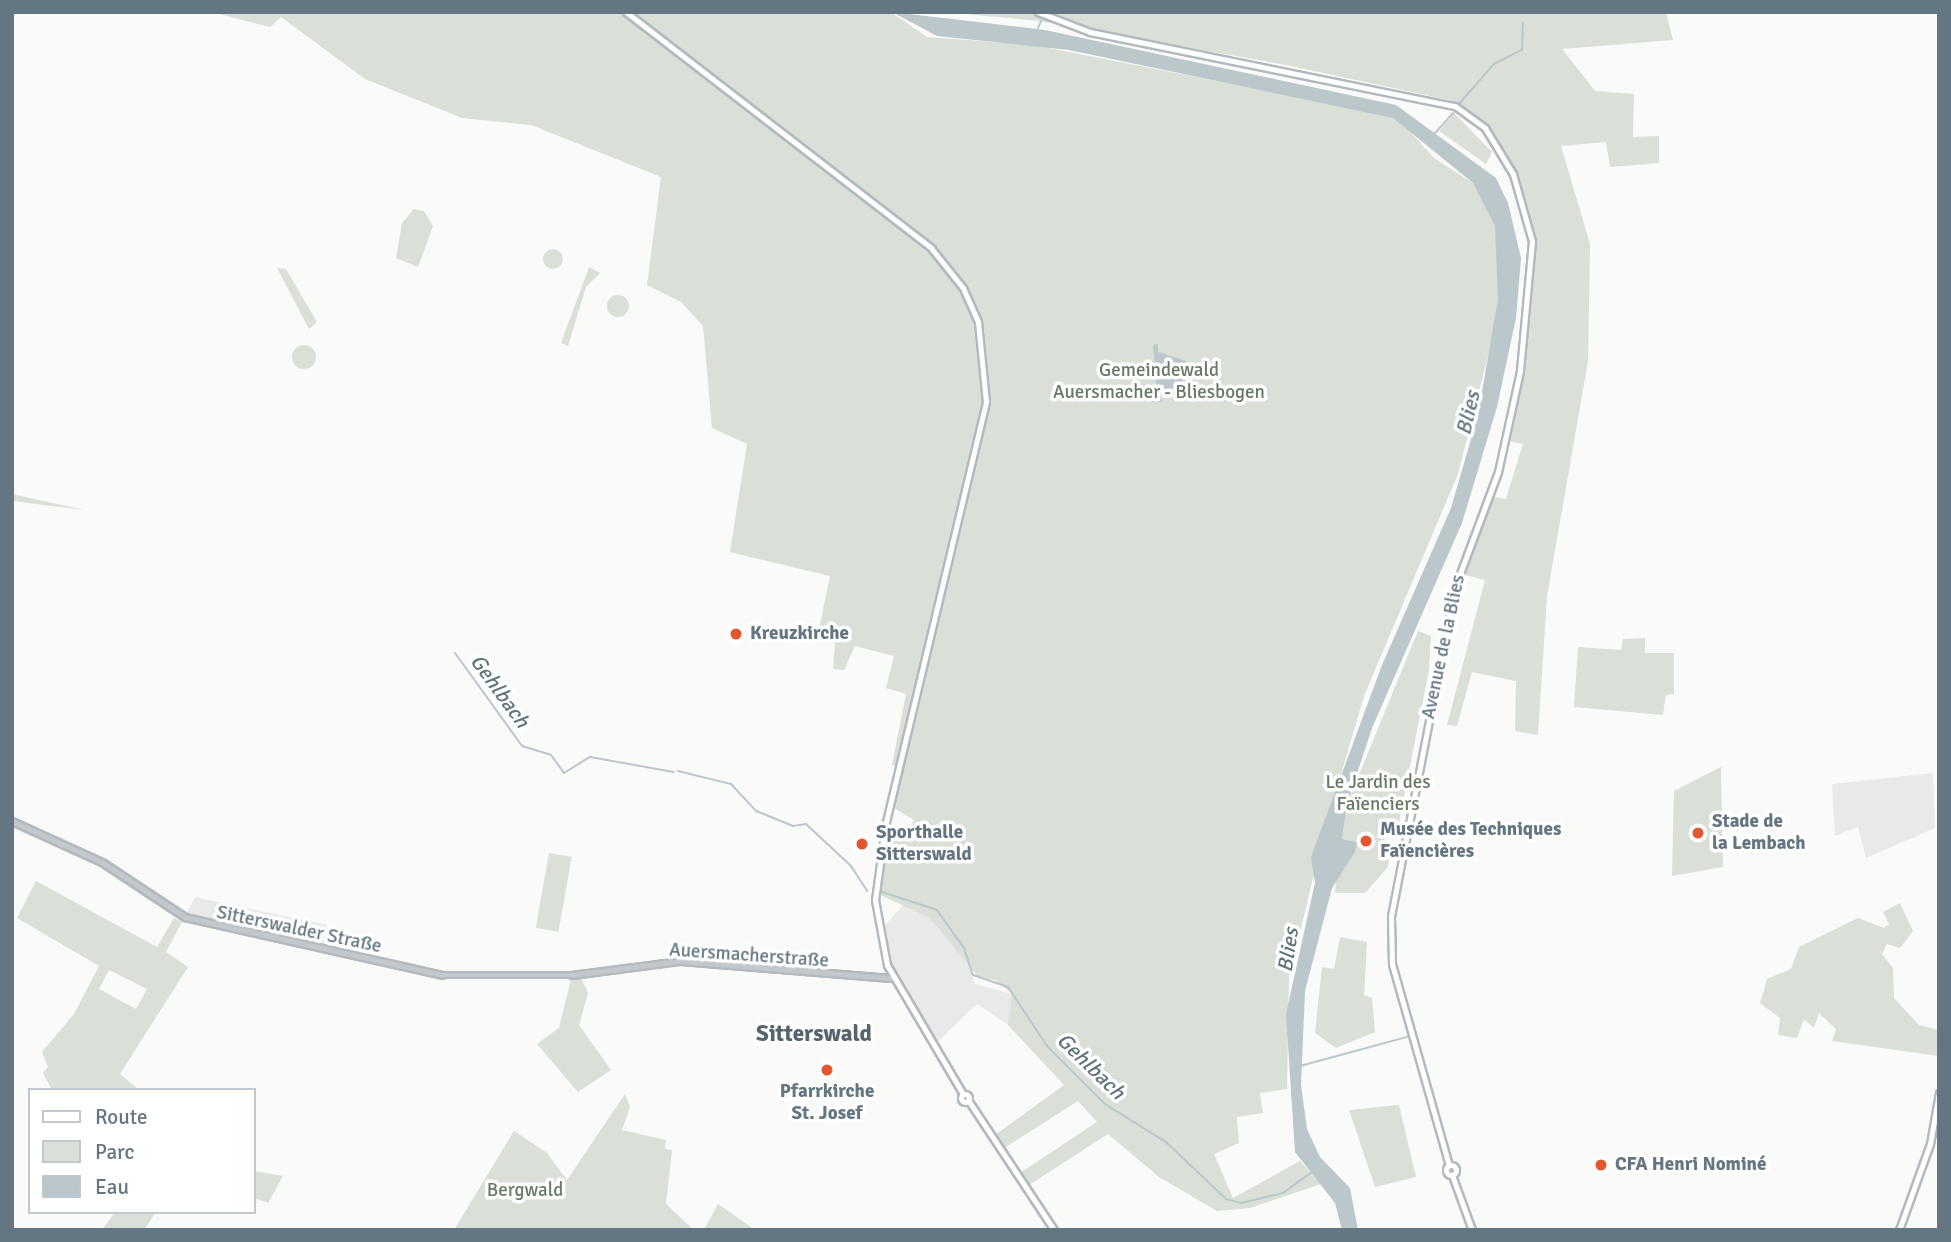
<!DOCTYPE html>
<html>
<head>
<meta charset="utf-8">
<style>
	body { margin:0 }
	#map { position:relative; width:1951px; height:1242px; overflow:hidden; background:#fafaf8; font-family:Signika,sans-serif }
	div>[style] { position:absolute }
	.built>* { inset:0; background:#e8e9e9 }
	.green>* { inset:0; background:#dadfd7; transform-origin:0 0 }
	.round { border-radius:50% }
	.water>* { inset:0; background:#bbc7cb }
	.stream>* { height:2px; margin:-1px; padding:0 1px; transform-origin:1px; border-radius:1px; background:#bbc7cb }
	.roads { filter:drop-shadow(2px 0 #b3babf) drop-shadow(-2px 0 #b3babf) drop-shadow(0 2px #b3babf) drop-shadow(0 -2px #b3babf) }
	.tertiary>* { height:4.5px; margin:-2.25px; padding:0 2.25px; transform-origin:2.25px; border-radius:2.25px; background:#c3c8cc }
	.secondary>* { height:5px; margin:-2.5px; padding:0 2.5px; transform-origin:2.5px; border-radius:2.5px; background:#fff }
	.secondary>.ring { margin:-2.5px; padding:0; box-sizing:content-box; background:none; border:5px solid #fff; border-radius:50% }
	.primary>* { height:5px; margin:-2.5px; padding:0 2.5px; transform-origin:2.5px; border-radius:2.5px; background:#fff }
	.dots>* { width:19px; height:19px; translate:-50% -50%; box-sizing:border-box; border:4px solid #fff; border-radius:50% }
	span { translate:-50% -50%; white-space:nowrap; text-align:center; line-height:1.15; -webkit-text-stroke:7px #fff; paint-order:stroke }
	.park-label { font-size:19px; color:#687a64 }
	.poi-label { font-size:19px; color:#657683; font-weight:700 }
	.left { translate:0 -50%; text-align:left }
	.street-label { font-size:19px; color:#657683 }
	.water-label { font-size:21px; color:#60757c; font-style:italic }
	.quarter-label { font-size:23px; color:#57646e; font-weight:700 }
	.frame { position:absolute; inset:0; border:14px solid #657683; pointer-events:none }
	.legend { position:absolute; left:28px; top:1088px; width:228px; height:126px; box-sizing:border-box; background:#fff; border:2px solid #c1c8cd; margin:0; padding:9px 12px; list-style:none; font-size:21px; color:#657683 }
	.legend li { display:flex; align-items:center; gap:14px; height:35px }
	.legend b { width:35px; border:2px solid #c1c8cd }
</style>
</head>
<body>
<div id="map">
	<div class="built">
		<div style="clip-path:polygon(1933px 773px,1935px 828px,1866px 858px,1858px 827px,1835px 836px,1832px 784px)"></div>
		<div style="clip-path:polygon(195px 897px,327px 925px,323px 950px,185px 917px)"></div>
		<div style="clip-path:polygon(903px 905px,930px 918px,965px 955px,975px 984px,1012px 994px,1016px 1002px,1008px 1025px,977px 1004px,934px 1045px,885px 950px,882px 929px)"></div>
	</div>
	<div class="green">
		<div style="clip-path:polygon(211px 12px,891px 12px,927px 37px,1033px 45px,1396px 116px,1434px 158px,1491px 195px,1501px 275px,1494px 332px,1458px 474px,1364px 696px,1326px 825px,1289px 977px,1287px 1089px,1260px 1093px,1263px 1113px,1237px 1117px,1239px 1143px,1214px 1154px,1233px 1198px,1300px 1161px,1321px 1184px,1250px 1208px,1217px 1211px,1159px 1177px,1108px 1134px,1029px 1185px,1020px 1173px,1097px 1122px,1078px 1101px,1004px 1148px,995px 1135px,1064px 1085px,1008px 1025px,1012px 994px,995px 980px,979px 978px,930px 918px,878px 894px,886px 838px,900px 842px,914px 820px,894px 808px,902px 768px,892px 765px,906px 694px,886px 688px,894px 656px,855px 646px,844px 670px,833px 669px,835px 643px,817px 639px,830px 576px,730px 552px,747px 444px,712px 428px,703px 326px,681px 302px,647px 285px,661px 177px,531px 125px,462px 118px,365px 79px,281px 17px,270px 27px)"></div>
		<div style="clip-path:polygon(943px 12px,1666px 12px,1673px 40px,1562px 49px,1595px 91px,1634px 94px,1633px 137px,1659px 136px,1659px 163px,1610px 167px,1606px 142px,1561px 146px,1590px 244px,1588px 361px,1547px 596px,1538px 735px,1515px 731px,1516px 681px,1472px 672px,1457px 726px,1447px 725px,1485px 580px,1462px 574px,1493px 497px,1506px 499px,1523px 444px,1509px 441px,1531px 243px,1510px 164px,1476px 115px,1449px 100px,1286px 65px,1039px 21px)"></div>
		<div style="clip-path:polygon(1454px 113px,1492px 152px,1486px 164px,1439px 131px)"></div>
		<div style="clip-path:polygon(414px 209px,424px 211px,433px 226px,418px 267px,396px 258px,402px 223px)"></div>
		<div class="round" style="left:543px;top:249px;width:20px;height:20px"></div>
		<div style="clip-path:polygon(589px 267px,600px 273px,586px 287px,568px 346px,561px 343px)"></div>
		<div style="clip-path:polygon(277px 268px,286px 269px,317px 322px,309px 329px)"></div>
		<div class="round" style="left:607px;top:295px;width:22px;height:22px"></div>
		<div class="round" style="left:292px;top:345px;width:24px;height:24px"></div>
		<div style="clip-path:polygon(12px 494px,84px 510px,12px 501px)"></div>
		<div style="clip-path:polygon(1418px 631px,1431px 636px,1429px 670px,1399px 822px,1383px 820px,1381px 836px,1391px 846px,1388px 867px,1365px 893px,1335px 893px,1336px 877px,1357px 842px,1342px 839px,1347px 804px)"></div>
		<div style="clip-path:polygon(1645px 638px,1645px 653px,1674px 653px,1674px 694px,1666px 695px,1663px 715px,1574px 707px,1578px 647px,1621px 650px,1623px 639px)"></div>
		<div style="clip-path:polygon(1721px 767px,1723px 867px,1672px 876px,1674px 791px)"></div>
		<div style="left:549px;top:853px;width:23px;height:76px;rotate:10deg"></div>
		<div style="clip-path:polygon(evenodd,36px 881px,157px 947px,174px 918px,182px 922px,166px 952px,188px 967px,120px 1074px,139px 1090px,52px 1090px,43px 1073px,48px 1067px,42px 1052px,74px 1014px,99px 966px,17px 918px,36px 881px,109px 970px,147px 989px,136px 1009px,99px 989px,109px 970px)"></div>
		<div style="clip-path:polygon(1900px 903px,1913px 931px,1900px 948px,1887px 944px,1882px 954px,1893px 968px,1894px 998px,1919px 1025px,1939px 1030px,1939px 1056px,1832px 1041px,1836px 1029px,1819px 1013px,1814px 1028px,1804px 1019px,1797px 1038px,1778px 1035px,1780px 1018px,1760px 1003px,1767px 979px,1791px 969px,1799px 947px,1858px 918px,1884px 928px,1889px 924px,1883px 912px)"></div>
		<div style="clip-path:polygon(1340px 937px,1367px 942px,1364px 995px,1372px 998px,1375px 1032px,1336px 1048px,1315px 1033px,1322px 967px,1334px 969px)"></div>
		<div style="clip-path:polygon(579px 974px,588px 993px,579px 1025px,611px 1070px,578px 1092px,537px 1044px,559px 1028px,572px 975px)"></div>
		<div style="clip-path:polygon(625px 1094px,630px 1107px,622px 1130px,666px 1140px,665px 1149px,672px 1150px,666px 1204px,694px 1230px,454px 1230px,514px 1131px,547px 1153px,567px 1180px)"></div>
		<div style="clip-path:polygon(1399px 1105px,1416px 1177px,1375px 1187px,1349px 1110px)"></div>
		<div style="clip-path:polygon(254px 1171px,283px 1176px,268px 1203px,254px 1198px)"></div>
		<div style="clip-path:polygon(718px 1204px,755px 1230px,704px 1230px)"></div>
		<div style="clip-path:polygon(115px 1212px,156px 1212px,144px 1230px,102px 1230px)"></div>
	</div>
	<div class="water">
		<div style="clip-path:polygon(892px 12px,1045px 30px,1396px 105px,1496px 178px,1508px 203px,1521px 258px,1516px 318px,1497px 407px,1462px 523px,1372px 728px,1347px 804px,1342px 839px,1357px 842px,1355px 852px,1332px 888px,1305px 991px,1301px 1085px,1307px 1129px,1320px 1157px,1350px 1188px,1358px 1230px,1342px 1230px,1335px 1203px,1295px 1152px,1286px 1014px,1315px 883px,1311px 857px,1382px 665px,1451px 508px,1478px 415px,1498px 299px,1495px 226px,1473px 183px,1393px 118px,1069px 50px,937px 36px)"></div>
		<div style="clip-path:polygon(1158px 344px,1158px 352px,1186px 361px,1180px 398px,1157px 388px,1153px 345px)"></div>
		<div style="clip-path:polygon(1143px 385px,1163px 400px,1161px 402px,1136px 400px,1134px 391px)"></div>
	</div>
	<div class="stream">
		<div style="left:1038px;top:28px;width:8px;rotate:-67deg"></div>
		<div style="left:1458px;top:105px;width:55px;rotate:-48.7deg"></div>
		<div style="left:1494px;top:64px;width:31px;rotate:-27deg"></div>
		<div style="left:1522px;top:50px;width:27px;rotate:-88deg"></div>
		<div style="left:1435px;top:133px;width:27px;rotate:-48deg"></div>
		<div style="left:455px;top:653px;width:115px;rotate:54.2deg"></div>
		<div style="left:522px;top:746px;width:30px;rotate:17deg"></div>
		<div style="left:551px;top:755px;width:22px;rotate:54deg"></div>
		<div style="left:564px;top:773px;width:31px;rotate:-32deg"></div>
		<div style="left:590px;top:757px;width:85px;rotate:10.1deg"></div>
		<div style="left:678px;top:771px;width:55px;rotate:13.8deg"></div>
		<div style="left:731px;top:784px;width:37px;rotate:47deg"></div>
		<div style="left:756px;top:811px;width:40px;rotate:22deg"></div>
		<div style="left:793px;top:826px;width:13px;rotate:-9deg"></div>
		<div style="left:806px;top:824px;width:62px;rotate:43deg"></div>
		<div style="left:851px;top:866px;width:30px;rotate:57deg"></div>
		<div style="left:879px;top:891px;width:61px;rotate:18.1deg"></div>
		<div style="left:937px;top:910px;width:47px;rotate:54.6deg"></div>
		<div style="left:964px;top:948px;width:28px;rotate:72deg"></div>
		<div style="left:973px;top:975px;width:37px;rotate:19deg"></div>
		<div style="left:1008px;top:987px;width:71px;rotate:56.5deg"></div>
		<div style="left:1047px;top:1046px;width:82px;rotate:45deg"></div>
		<div style="left:1105px;top:1104px;width:72px;rotate:31.9deg"></div>
		<div style="left:1166px;top:1142px;width:83px;rotate:43.5deg"></div>
		<div style="left:1226px;top:1199px;width:16px;rotate:15deg"></div>
		<div style="left:1241px;top:1203px;width:43px;rotate:-13.4deg"></div>
		<div style="left:1283px;top:1193px;width:36px;rotate:-36deg"></div>
		<div style="left:1300px;top:1066px;width:111px;rotate:-15.2deg"></div>
	</div>
	<div class="roads">
		<div class="tertiary">
			<div style="left:12px;top:821px;width:99px;rotate:24.5deg"></div>
			<div style="left:102px;top:862px;width:100px;rotate:33.5deg"></div>
			<div style="left:185px;top:917px;width:263px;rotate:12.7deg"></div>
			<div style="left:442px;top:975px;width:130px"></div>
			<div style="left:572px;top:975px;width:109px;rotate:-7.4deg"></div>
			<div style="left:680px;top:961px;width:212px;rotate:4.6deg"></div>
		</div>
		<div class="secondary">
			<div style="left:626px;top:12px;width:386px;rotate:37.7deg"></div>
			<div style="left:931px;top:248px;width:51px;rotate:51.3deg"></div>
			<div style="left:963px;top:288px;width:37px;rotate:66deg"></div>
			<div style="left:978px;top:322px;width:80px;rotate:84.3deg"></div>
			<div style="left:986px;top:402px;width:437px;rotate:103.4deg"></div>
			<div style="left:1038px;top:12px;width:56px;rotate:21deg"></div>
			<div style="left:1090px;top:32px;width:372px;rotate:11.5deg"></div>
			<div style="left:1455px;top:106px;width:37px;rotate:36deg"></div>
			<div style="left:1485px;top:128px;width:54px;rotate:58.7deg"></div>
			<div style="left:1513px;top:174px;width:70px;rotate:74.2deg"></div>
			<div style="left:1532px;top:241px;width:131px;rotate:95.3deg"></div>
			<div style="left:1520px;top:371px;width:103px;rotate:102.3deg"></div>
			<div style="left:1498px;top:472px;width:123px;rotate:110.5deg"></div>
			<div style="left:1455px;top:587px;width:336px;rotate:101deg"></div>
			<div style="left:1391px;top:917px;width:47px;rotate:88.8deg"></div>
			<div style="left:1392px;top:964px;width:209px;rotate:74.2deg"></div>
			<div style="left:883px;top:836px;width:9px;rotate:-77deg"></div>
			<div style="left:885px;top:827px;width:74px;rotate:97.8deg"></div>
			<div style="left:875px;top:900px;width:66px;rotate:79.5deg"></div>
			<div style="left:887px;top:965px;width:150px;rotate:59.5deg"></div>
			<div class="ring" style="left:961px;top:1094px;width:3px;height:3px"></div>
			<div style="left:968px;top:1100px;width:156px;rotate:56.5deg"></div>
			<div class="ring" style="left:1446px;top:1165px;width:5px;height:5px"></div>
			<div style="left:1452px;top:1175px;width:59px;rotate:70deg"></div>
		</div>
		<div class="primary">
			<div style="left:1899px;top:1230px;width:91px;rotate:-70.2deg"></div>
			<div style="left:1930px;top:1144px;width:52px;rotate:-80deg"></div>
		</div>
	</div>
	<div class="dots">
		<div style="left:736px;top:634px;background:#e4572e"></div>
		<div style="left:1698px;top:833px;background:#e4572e"></div>
		<div style="left:1366px;top:841px;background:#e4572e"></div>
		<div style="left:862px;top:844px;background:#e4572e"></div>
		<div style="left:827px;top:1070px;background:#e4572e"></div>
		<div style="left:1601px;top:1165px;background:#e4572e"></div>
	</div>
	<div class="park-label">
		<span style="left:1159px;top:382px">Gemeindewald<br>Auersmacher - Bliesbogen</span>
		<span style="left:1378px;top:794px">Le Jardin des<br>Faïenciers</span>
		<span style="left:525px;top:1191px">Bergwald</span>
	</div>
	<div class="poi-label">
		<span class="left" style="left:750px;top:634px">Kreuzkirche</span>
		<span class="left" style="left:1712px;top:833px">Stade de<br>la Lembach</span>
		<span class="left" style="left:1380px;top:841px">Musée des Techniques<br>Faïencières</span>
		<span class="left" style="left:876px;top:844px">Sporthalle<br>Sitterswald</span>
		<span style="left:827px;top:1103px">Pfarrkirche<br>St. Josef</span>
		<span class="left" style="left:1615px;top:1165px">CFA Henri Nominé</span>
	</div>
	<div class="street-label">
		<span style="left:1444px;top:647px;rotate:-78deg">Avenue de la Blies</span>
		<span style="left:299px;top:930px;rotate:12deg">Sitterswalder Straße</span>
		<span style="left:749px;top:956px;rotate:4deg">Auersmacherstraße</span>
	</div>
	<div class="water-label">
		<span style="left:1468px;top:413px;rotate:-77deg">Blies</span>
		<span style="left:500px;top:691px;rotate:54deg">Gehlbach</span>
		<span style="left:1288px;top:950px;rotate:-81deg">Blies</span>
		<span style="left:1091px;top:1066px;rotate:44deg">Gehlbach</span>
	</div>
	<div class="quarter-label">
		<span style="left:814px;top:1034px">Sitterswald</span>
	</div>
	<div class="frame"></div>
	<ul class="legend">
	<li><b style="height:9px;background:#fff"></b>Route</li>
	<li><b style="height:19px;background:#dadfd7"></b>Parc</li>
	<li><b style="height:19px;background:#bbc7cb"></b>Eau</li>
	</ul>
</div>
</body>
</html>
